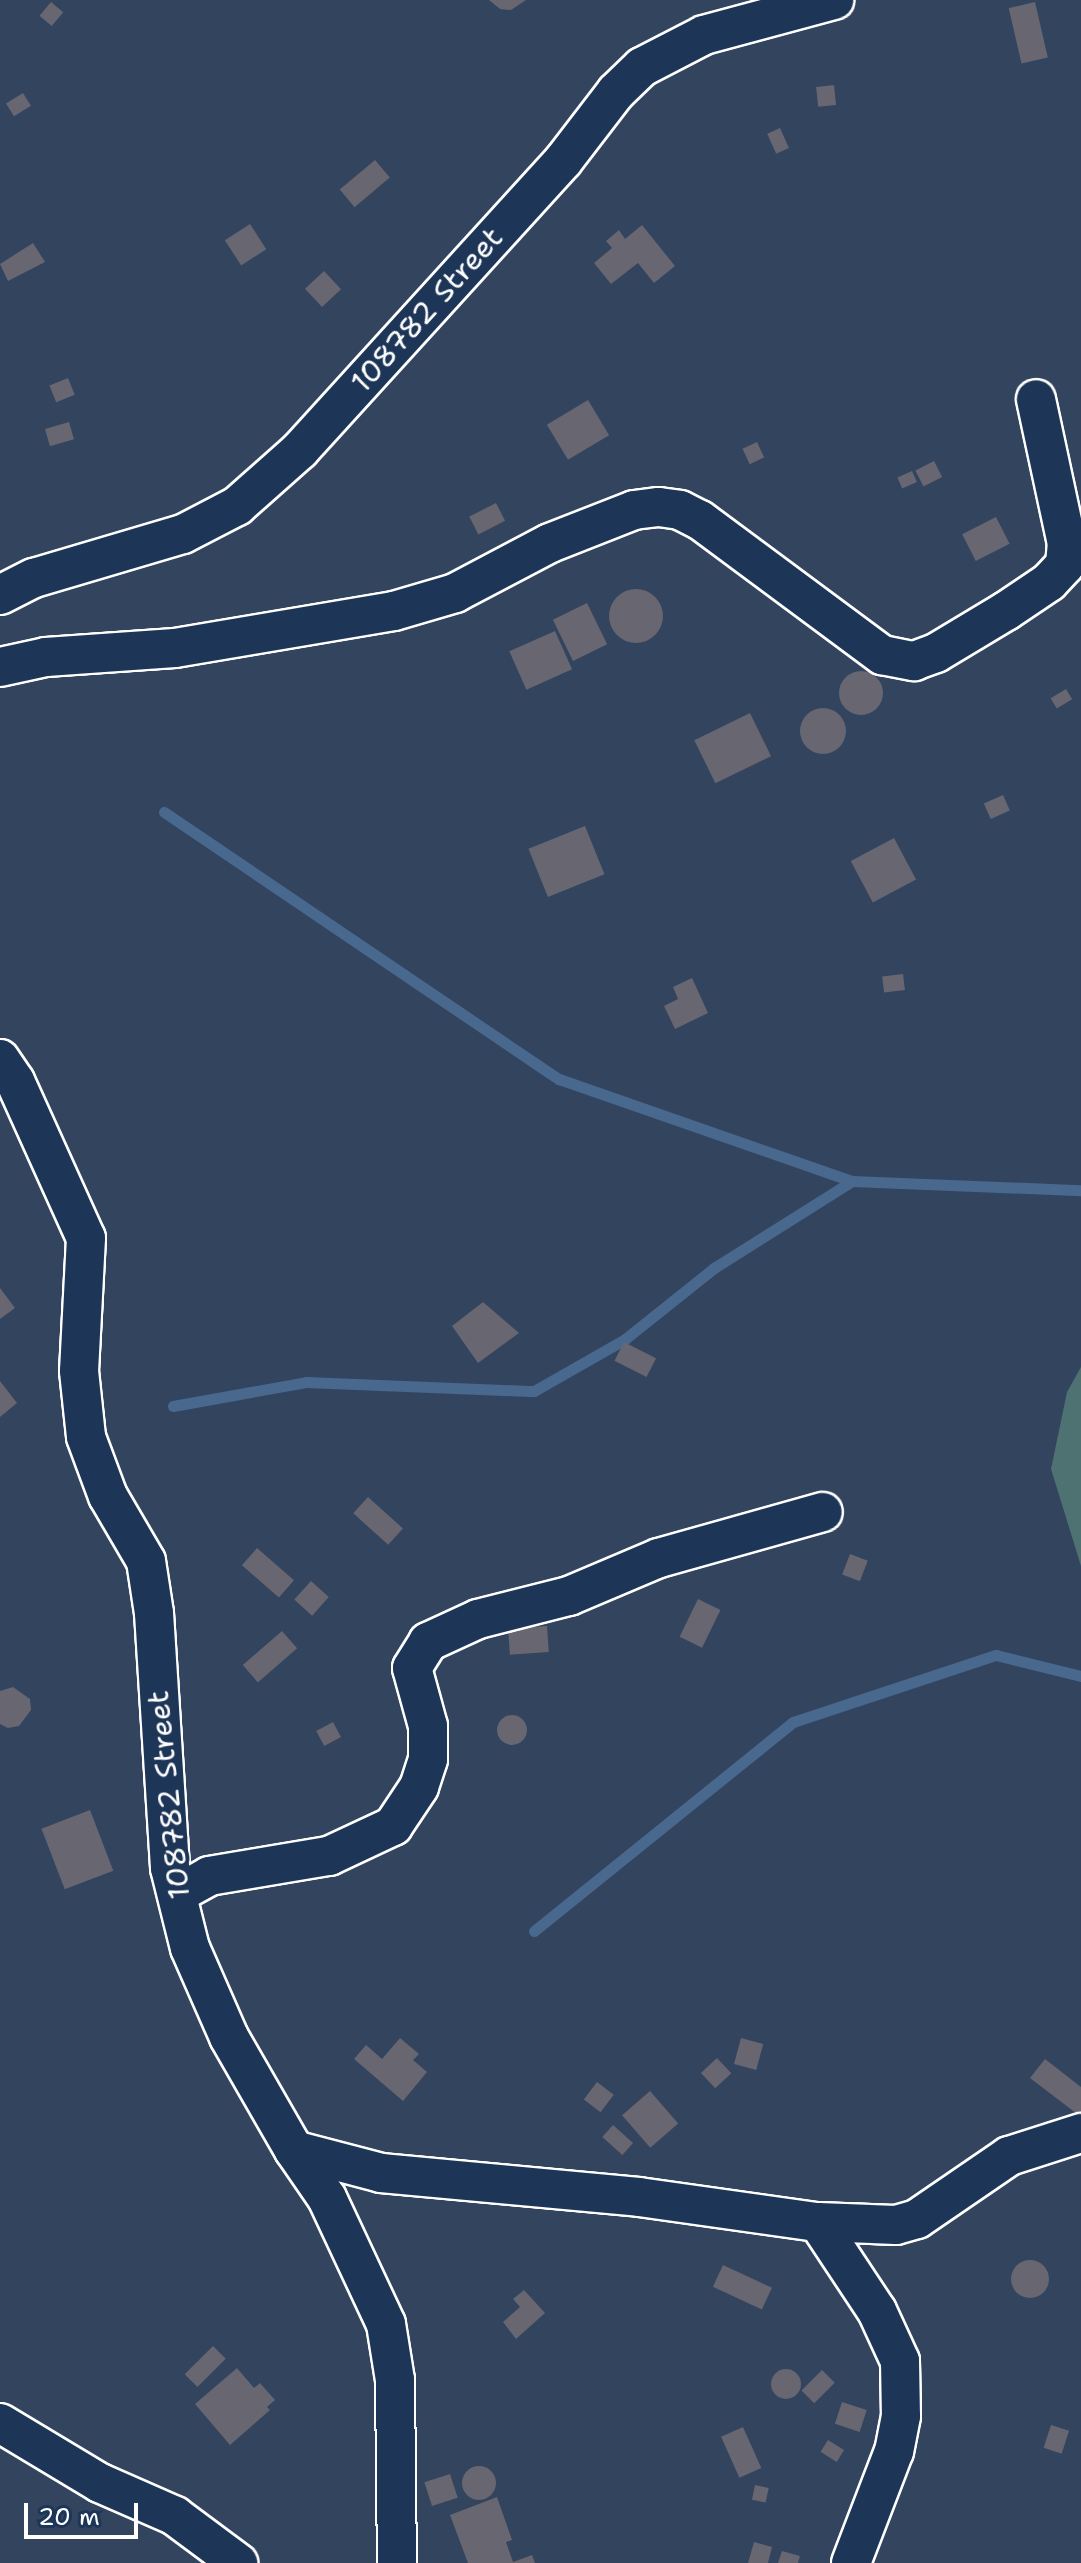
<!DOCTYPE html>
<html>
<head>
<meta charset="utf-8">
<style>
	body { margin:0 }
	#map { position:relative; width:1081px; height:2563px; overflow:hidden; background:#33445f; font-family:"Shantell Sans",sans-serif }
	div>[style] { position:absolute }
	.green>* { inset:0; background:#4e7172 }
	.stream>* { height:11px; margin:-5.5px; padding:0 5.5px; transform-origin:5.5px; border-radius:5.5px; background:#48688e }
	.building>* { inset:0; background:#676671; transform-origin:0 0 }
	.round { border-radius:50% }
	.roads { filter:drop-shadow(2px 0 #fff) drop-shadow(-2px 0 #fff) drop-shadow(0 2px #fff) drop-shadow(0 -2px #fff) }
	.street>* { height:38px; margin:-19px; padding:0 19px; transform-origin:19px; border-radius:19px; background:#1d3557 }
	span { translate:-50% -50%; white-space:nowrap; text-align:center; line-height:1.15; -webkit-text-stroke:8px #1d3557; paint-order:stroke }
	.street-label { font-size:30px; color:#fff }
	.scale { position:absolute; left:24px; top:2503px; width:114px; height:36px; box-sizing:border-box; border:4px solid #fff; border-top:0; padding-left:10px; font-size:24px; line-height:28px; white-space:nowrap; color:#fff; -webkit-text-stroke:6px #1d3557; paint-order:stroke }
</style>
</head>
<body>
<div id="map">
	<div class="green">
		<div style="clip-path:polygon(1081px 1367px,1081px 1566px,1051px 1469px,1067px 1392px)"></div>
	</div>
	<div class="stream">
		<div style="left:164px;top:812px;width:477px;rotate:34.1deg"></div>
		<div style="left:559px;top:1079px;width:310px;rotate:19.2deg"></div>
		<div style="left:852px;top:1181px;width:229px;rotate:2.3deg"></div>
		<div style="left:173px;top:1406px;width:135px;rotate:-10.2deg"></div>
		<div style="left:306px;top:1382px;width:228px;rotate:2.3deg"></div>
		<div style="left:534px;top:1391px;width:105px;rotate:-29.7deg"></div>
		<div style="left:625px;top:1339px;width:114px;rotate:-38.6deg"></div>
		<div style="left:714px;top:1268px;width:163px;rotate:-32.2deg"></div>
		<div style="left:534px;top:1931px;width:333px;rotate:-38.9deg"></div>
		<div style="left:793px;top:1722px;width:214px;rotate:-18.3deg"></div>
		<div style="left:996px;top:1655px;width:88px;rotate:13.9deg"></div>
	</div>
	<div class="building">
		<div style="clip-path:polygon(489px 0,526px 0,511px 10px,500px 9px)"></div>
		<div style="left:51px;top:2px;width:16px;height:18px;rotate:40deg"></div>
		<div style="left:1035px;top:2px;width:57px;height:27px;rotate:77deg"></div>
		<div style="left:834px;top:85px;width:20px;height:18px;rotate:84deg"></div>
		<div style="left:23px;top:93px;width:15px;height:20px;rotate:58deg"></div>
		<div style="left:780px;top:128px;width:22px;height:14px;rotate:66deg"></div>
		<div style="left:375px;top:160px;width:23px;height:46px;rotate:50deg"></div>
		<div style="left:250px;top:224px;width:30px;height:30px;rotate:57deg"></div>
		<div style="clip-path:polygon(642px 225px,675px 266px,654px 283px,638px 263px,611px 284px,594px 263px,612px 248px,606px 241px,619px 230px,625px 239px)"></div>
		<div style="clip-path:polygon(33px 243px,45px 262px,8px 281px,0 264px)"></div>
		<div style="left:324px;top:271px;width:25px;height:26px;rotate:47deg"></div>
		<div style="left:68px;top:378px;width:18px;height:20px;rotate:68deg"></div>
		<div style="left:588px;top:400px;width:41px;height:48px;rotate:59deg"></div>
		<div style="left:69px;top:422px;width:18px;height:25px;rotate:74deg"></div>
		<div style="left:757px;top:442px;width:17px;height:16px;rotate:65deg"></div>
		<div style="left:934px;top:461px;width:18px;height:21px;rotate:63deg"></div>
		<div style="left:912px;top:471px;width:12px;height:16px;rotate:66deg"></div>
		<div style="left:496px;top:503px;width:20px;height:30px;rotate:63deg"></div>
		<div style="left:996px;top:517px;width:30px;height:38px;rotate:63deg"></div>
		<div class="round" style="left:609px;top:589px;width:54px;height:54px"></div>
		<div style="left:587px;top:603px;width:46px;height:38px;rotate:64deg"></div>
		<div style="left:555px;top:631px;width:42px;height:50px;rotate:66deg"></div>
		<div class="round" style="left:839px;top:671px;width:44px;height:44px"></div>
		<div style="left:1066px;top:689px;width:12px;height:18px;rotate:59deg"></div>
		<div class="round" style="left:800px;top:708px;width:46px;height:46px"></div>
		<div style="left:750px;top:713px;width:48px;height:62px;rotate:64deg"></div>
		<div style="left:1003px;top:795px;width:17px;height:21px;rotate:66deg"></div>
		<div style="left:585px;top:826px;width:52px;height:61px;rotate:68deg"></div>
		<div style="left:894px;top:838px;width:47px;height:49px;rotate:62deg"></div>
		<div style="left:903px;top:974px;width:16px;height:21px;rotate:83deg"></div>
		<div style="clip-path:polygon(692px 978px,708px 1013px,675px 1029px,664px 1006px,678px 999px,673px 987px)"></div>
		<div style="clip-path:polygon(0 1288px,15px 1308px,0 1319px)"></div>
		<div style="clip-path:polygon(483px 1302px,519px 1333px,478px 1363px,452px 1326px)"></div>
		<div style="left:624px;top:1342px;width:36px;height:21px;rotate:27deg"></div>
		<div style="clip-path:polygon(0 1381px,17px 1403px,0 1417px)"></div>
		<div style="left:368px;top:1497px;width:47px;height:22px;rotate:42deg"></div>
		<div style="left:257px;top:1548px;width:49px;height:23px;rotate:41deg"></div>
		<div style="left:850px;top:1554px;width:19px;height:22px;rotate:21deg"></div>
		<div style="left:311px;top:1581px;width:24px;height:25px;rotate:42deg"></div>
		<div style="left:698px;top:1599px;width:25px;height:42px;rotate:26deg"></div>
		<div style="left:547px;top:1626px;width:26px;height:39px;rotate:86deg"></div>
		<div style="left:282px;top:1631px;width:23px;height:52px;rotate:49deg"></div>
		<div style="clip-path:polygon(13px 1687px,30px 1699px,31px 1710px,19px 1726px,8px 1728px,0 1724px,0 1691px)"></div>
		<div class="round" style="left:497px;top:1715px;width:30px;height:30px"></div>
		<div style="left:333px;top:1722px;width:17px;height:19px;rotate:62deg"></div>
		<div style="left:90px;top:1810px;width:65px;height:52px;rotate:69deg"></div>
		<div style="clip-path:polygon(400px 2038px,419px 2054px,413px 2060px,427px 2072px,403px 2101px,354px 2059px,366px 2045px,382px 2059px)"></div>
		<div style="left:741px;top:2038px;width:23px;height:27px;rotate:15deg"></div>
		<div style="left:717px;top:2058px;width:21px;height:22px;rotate:47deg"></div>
		<div style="clip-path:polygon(1045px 2059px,1081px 2087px,1081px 2117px,1030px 2078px)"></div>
		<div style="left:597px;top:2082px;width:21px;height:22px;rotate:37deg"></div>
		<div style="left:650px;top:2091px;width:43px;height:37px;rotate:49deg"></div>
		<div style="left:613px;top:2125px;width:27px;height:16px;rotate:42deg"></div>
		<div class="round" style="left:1011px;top:2260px;width:38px;height:38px"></div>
		<div style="left:723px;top:2265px;width:54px;height:24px;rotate:25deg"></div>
		<div style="clip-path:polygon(524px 2290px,545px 2313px,516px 2339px,503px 2322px,520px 2307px,513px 2299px)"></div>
		<div style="left:213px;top:2346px;width:18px;height:40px;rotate:45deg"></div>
		<div style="clip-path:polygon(237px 2368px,254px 2388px,260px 2383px,275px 2400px,267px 2407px,270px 2410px,230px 2445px,195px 2404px)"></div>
		<div class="round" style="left:771px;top:2369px;width:30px;height:30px"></div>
		<div style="left:822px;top:2370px;width:18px;height:29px;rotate:45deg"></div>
		<div style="left:842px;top:2402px;width:26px;height:23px;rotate:18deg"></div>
		<div style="left:1051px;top:2425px;width:19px;height:24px;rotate:18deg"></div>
		<div style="left:743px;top:2427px;width:45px;height:24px;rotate:66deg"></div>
		<div style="left:828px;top:2440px;width:19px;height:14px;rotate:32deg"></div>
		<div class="round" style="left:462px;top:2466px;width:34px;height:34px"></div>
		<div style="left:450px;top:2474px;width:25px;height:27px;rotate:72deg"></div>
		<div style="left:755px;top:2485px;width:14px;height:15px;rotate:12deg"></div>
		<div style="clip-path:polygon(497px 2497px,512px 2540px,506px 2542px,513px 2562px,532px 2555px,535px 2563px,468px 2563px,450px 2515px)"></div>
		<div style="clip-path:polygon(754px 2542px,772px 2547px,768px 2563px,748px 2563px)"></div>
		<div style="clip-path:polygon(782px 2551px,800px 2556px,798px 2563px,778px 2563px)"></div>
	</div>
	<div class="roads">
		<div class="street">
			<div style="left:0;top:595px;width:38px;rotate:-27deg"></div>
			<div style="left:34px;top:578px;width:155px;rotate:-16.5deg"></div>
			<div style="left:183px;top:534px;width:61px;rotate:-27.4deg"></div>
			<div style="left:237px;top:506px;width:84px;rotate:-41.6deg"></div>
			<div style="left:300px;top:450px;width:391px;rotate:-47.7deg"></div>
			<div style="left:563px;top:161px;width:87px;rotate:-52.5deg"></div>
			<div style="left:616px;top:92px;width:36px;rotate:-44deg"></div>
			<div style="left:642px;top:67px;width:70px;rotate:-27.3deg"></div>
			<div style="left:704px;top:35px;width:135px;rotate:-15.1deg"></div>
			<div style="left:0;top:667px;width:47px;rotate:-12.3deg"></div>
			<div style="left:46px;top:657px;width:129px;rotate:-4deg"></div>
			<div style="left:175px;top:648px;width:222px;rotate:-9.6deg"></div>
			<div style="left:394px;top:611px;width:64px;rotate:-16.4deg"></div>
			<div style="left:455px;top:593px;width:107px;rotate:-27.8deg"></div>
			<div style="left:550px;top:543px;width:90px;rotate:-21.4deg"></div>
			<div style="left:634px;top:510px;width:25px;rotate:-7deg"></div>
			<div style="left:659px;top:507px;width:21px;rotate:8deg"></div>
			<div style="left:680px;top:510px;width:22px;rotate:27deg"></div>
			<div style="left:700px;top:520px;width:227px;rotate:36.6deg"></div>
			<div style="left:882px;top:655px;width:33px;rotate:11deg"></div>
			<div style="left:914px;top:661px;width:23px;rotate:-20deg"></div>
			<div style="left:936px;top:653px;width:82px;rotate:-31deg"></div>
			<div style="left:1006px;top:611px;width:52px;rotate:-34deg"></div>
			<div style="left:1049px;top:582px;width:23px;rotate:-47deg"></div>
			<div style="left:1065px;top:565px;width:21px;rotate:-85deg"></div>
			<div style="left:1067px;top:544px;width:148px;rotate:-102.1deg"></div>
			<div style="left:0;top:1059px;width:27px;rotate:56deg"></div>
			<div style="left:15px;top:1081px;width:172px;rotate:65.7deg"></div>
			<div style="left:86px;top:1238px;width:133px;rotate:93deg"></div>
			<div style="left:79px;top:1371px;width:66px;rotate:83.9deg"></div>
			<div style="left:86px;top:1437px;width:63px;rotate:69.6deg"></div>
			<div style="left:108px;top:1496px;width:75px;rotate:59.7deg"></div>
			<div style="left:146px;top:1561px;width:53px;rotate:81.3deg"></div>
			<div style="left:154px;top:1613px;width:256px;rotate:86.4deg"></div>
			<div style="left:170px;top:1868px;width:82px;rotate:76deg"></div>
			<div style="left:190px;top:1948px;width:97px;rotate:66.3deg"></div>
			<div style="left:229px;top:2037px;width:130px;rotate:60.1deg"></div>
			<div style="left:294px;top:2150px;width:58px;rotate:55.5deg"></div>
			<div style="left:327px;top:2198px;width:139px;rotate:64.9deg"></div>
			<div style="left:386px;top:2324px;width:57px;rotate:80.9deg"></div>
			<div style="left:395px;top:2380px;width:183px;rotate:89.4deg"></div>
			<div style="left:177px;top:1894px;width:37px;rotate:-29deg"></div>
			<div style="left:209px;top:1876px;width:122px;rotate:-9.5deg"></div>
			<div style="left:329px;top:1856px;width:71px;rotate:-25.1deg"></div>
			<div style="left:393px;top:1826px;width:47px;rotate:-56.3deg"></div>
			<div style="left:419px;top:1787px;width:29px;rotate:-72deg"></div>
			<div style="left:428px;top:1759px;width:33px;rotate:-90deg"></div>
			<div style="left:428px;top:1726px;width:60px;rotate:-105.4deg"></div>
			<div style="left:412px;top:1668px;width:31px;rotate:-58deg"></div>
			<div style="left:428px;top:1642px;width:55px;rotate:-24.7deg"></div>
			<div style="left:478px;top:1619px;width:94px;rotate:-14.2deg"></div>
			<div style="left:569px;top:1596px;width:98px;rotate:-22.9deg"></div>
			<div style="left:659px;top:1558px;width:170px;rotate:-15.7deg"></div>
			<div style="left:294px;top:2150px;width:90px;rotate:14.8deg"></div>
			<div style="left:381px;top:2173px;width:259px;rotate:5.3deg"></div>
			<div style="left:639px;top:2197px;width:181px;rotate:8deg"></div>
			<div style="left:818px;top:2222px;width:78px;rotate:2.2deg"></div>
			<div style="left:896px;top:2225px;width:22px;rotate:-16deg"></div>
			<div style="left:917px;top:2219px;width:112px;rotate:-34.4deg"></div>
			<div style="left:1009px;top:2156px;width:76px;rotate:-17.7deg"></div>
			<div style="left:818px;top:2222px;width:107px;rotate:56.5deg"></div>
			<div style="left:877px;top:2311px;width:55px;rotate:65.3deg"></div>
			<div style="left:900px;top:2361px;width:55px;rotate:89deg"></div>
			<div style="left:901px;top:2416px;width:36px;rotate:101deg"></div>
			<div style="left:894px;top:2451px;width:120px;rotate:111deg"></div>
			<div style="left:0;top:2423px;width:117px;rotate:31deg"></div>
			<div style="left:100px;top:2483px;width:82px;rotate:23.7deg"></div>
			<div style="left:175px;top:2516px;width:79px;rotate:36.7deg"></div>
		</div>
	</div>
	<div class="street-label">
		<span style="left:427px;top:310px;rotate:-48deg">108782 Street</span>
		<span style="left:169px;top:1795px;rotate:-96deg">108782 Street</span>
	</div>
	<div class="scale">20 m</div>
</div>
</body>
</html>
